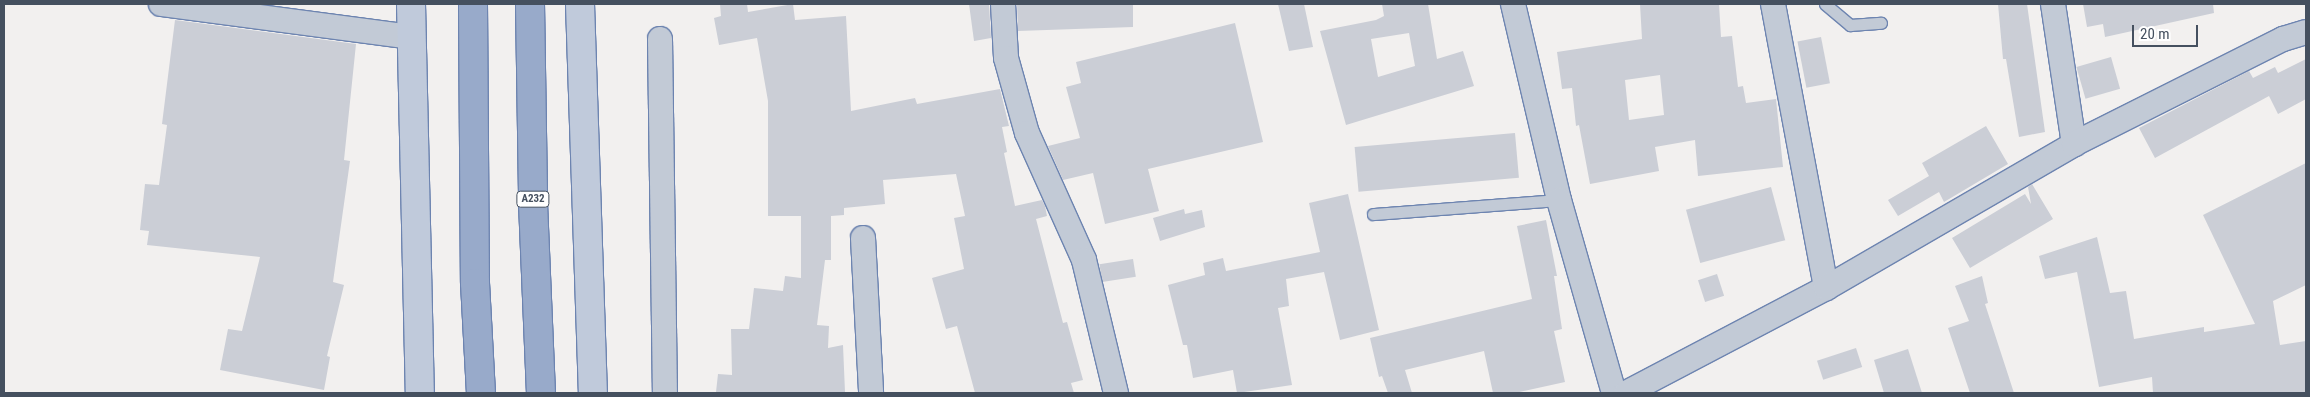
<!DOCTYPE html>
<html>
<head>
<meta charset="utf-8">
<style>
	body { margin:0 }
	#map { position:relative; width:2310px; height:397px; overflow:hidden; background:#f2f0ef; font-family:"Roboto Condensed",sans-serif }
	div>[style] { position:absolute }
	.building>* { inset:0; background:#cbced6; transform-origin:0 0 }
	.roads { filter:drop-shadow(1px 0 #6d84b0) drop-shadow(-1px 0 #6d84b0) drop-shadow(0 1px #6d84b0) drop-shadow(0 -1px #6d84b0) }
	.service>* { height:11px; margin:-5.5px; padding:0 5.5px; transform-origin:5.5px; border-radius:5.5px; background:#c2cad6 }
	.minor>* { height:24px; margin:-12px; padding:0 12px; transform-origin:12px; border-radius:12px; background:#c2cad6 }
	.secondary>* { height:28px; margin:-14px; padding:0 14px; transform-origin:14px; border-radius:14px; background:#c0cadb }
	.trunk>* { height:28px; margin:-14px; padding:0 14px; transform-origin:14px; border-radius:14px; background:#98aaca }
	span { translate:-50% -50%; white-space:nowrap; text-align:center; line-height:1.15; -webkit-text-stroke:4.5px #fff; paint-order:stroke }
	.shield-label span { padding:1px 4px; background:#fff; border:1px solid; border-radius:4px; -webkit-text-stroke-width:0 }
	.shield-label { font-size:11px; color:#45505f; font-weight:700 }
	.frame { position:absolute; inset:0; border:5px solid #45505f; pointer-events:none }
	.scale { position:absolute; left:2132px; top:25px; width:66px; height:22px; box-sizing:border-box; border:2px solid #45505f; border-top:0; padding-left:6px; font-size:15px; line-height:18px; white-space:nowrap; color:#45505f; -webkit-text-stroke:4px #fff; paint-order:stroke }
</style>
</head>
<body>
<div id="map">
	<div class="building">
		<div style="clip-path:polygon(720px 4px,747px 4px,748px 12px,793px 4px,795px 20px,846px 16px,851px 111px,915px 98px,917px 104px,1000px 89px,1009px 126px,1002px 127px,1007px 152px,1004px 153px,1015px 206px,1042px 200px,1045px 206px,1047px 216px,1036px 219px,1063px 323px,1067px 322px,1083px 380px,1071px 383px,1074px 393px,975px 393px,957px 326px,946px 329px,932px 278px,964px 269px,954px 218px,965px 216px,956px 174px,883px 180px,885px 204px,844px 208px,844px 215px,831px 216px,831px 260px,825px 260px,817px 325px,829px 326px,828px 348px,843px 345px,845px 392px,716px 392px,718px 374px,732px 375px,731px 329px,749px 329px,754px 288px,783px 291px,785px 276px,801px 278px,801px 216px,768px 216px,768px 101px,757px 38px,719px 45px,714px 18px,721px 16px)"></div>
		<div style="clip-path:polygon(969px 4px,989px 4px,991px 38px,974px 41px)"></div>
		<div style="clip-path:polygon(1017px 4px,1133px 4px,1133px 27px,1018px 31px)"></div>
		<div style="clip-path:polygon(1278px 4px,1304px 4px,1313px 47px,1289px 51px)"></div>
		<div style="clip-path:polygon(evenodd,1382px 4px,1428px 4px,1437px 59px,1463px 51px,1474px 86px,1346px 125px,1320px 31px,1376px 20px,1384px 16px,1382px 4px,1409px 33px,1415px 66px,1378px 77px,1371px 39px,1409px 33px)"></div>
		<div style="clip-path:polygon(evenodd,1640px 4px,1719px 4px,1721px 37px,1732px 36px,1738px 87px,1743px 86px,1746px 103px,1776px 99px,1783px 167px,1698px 176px,1695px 140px,1655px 147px,1659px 171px,1590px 184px,1579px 125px,1576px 126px,1572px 88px,1562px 89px,1557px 52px,1642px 39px,1640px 4px,1660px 75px,1664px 115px,1629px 120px,1625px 80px,1660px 75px)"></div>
		<div style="clip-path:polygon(1998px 4px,2027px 4px,2045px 132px,2019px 137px,2006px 59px,2003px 59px)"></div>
		<div style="clip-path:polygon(2083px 4px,2213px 4px,2214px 13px,2105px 37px,2103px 24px,2087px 27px)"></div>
		<div style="clip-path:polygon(175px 20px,356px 44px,344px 160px,350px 161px,333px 282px,344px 285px,327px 356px,330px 357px,324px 390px,220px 370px,228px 329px,242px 331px,260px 257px,147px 245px,149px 231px,140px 230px,145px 184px,159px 185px,167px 125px,162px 124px)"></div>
		<div style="clip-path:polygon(1235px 23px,1263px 142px,1148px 169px,1159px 211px,1105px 224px,1093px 173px,1063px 180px,1048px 146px,1080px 138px,1066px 87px,1081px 83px,1076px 62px)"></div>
		<div style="left:1821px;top:37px;width:47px;height:24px;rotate:79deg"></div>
		<div style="left:2111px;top:57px;width:33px;height:36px;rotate:74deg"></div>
		<div style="clip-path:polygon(2306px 59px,2306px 99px,2278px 114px,2269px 96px,2155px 158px,2139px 128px,2249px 71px,2253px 78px,2275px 67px,2278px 73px)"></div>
		<div style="clip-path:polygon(1986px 126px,2008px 164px,1944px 202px,1939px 192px,1898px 216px,1888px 200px,1929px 176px,1922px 163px)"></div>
		<div style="left:1515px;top:133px;width:45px;height:161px;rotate:85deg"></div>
		<div style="clip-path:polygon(2306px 163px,2306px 285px,2273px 301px,2280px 345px,2306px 341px,2306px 393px,2153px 393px,2152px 377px,2099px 387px,2077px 272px,2045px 279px,2039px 256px,2097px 237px,2110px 293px,2126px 291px,2134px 339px,2204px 327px,2204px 332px,2255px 324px,2203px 215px)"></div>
		<div style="clip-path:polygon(2032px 184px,2053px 219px,1970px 268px,1952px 238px,2025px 194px,2031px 204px,2028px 187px)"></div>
		<div style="left:1771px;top:187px;width:55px;height:88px;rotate:75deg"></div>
		<div style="clip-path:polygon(1348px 194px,1379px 330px,1340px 340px,1324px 272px,1286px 279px,1289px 306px,1278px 308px,1292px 385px,1237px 393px,1233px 370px,1193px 378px,1187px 345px,1183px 345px,1168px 285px,1205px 275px,1203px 263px,1223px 258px,1226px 271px,1320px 252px,1309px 203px)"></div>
		<div style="clip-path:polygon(1184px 209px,1185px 214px,1202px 210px,1205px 227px,1160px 241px,1153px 218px)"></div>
		<div style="clip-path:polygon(1546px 220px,1557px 276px,1554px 276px,1562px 329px,1554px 331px,1565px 382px,1515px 393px,1493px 393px,1484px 351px,1405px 370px,1412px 393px,1388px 393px,1382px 376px,1379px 377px,1370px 338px,1532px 299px,1517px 226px)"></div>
		<div style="left:1133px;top:259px;width:18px;height:34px;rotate:81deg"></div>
		<div style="left:1717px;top:274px;width:23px;height:20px;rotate:72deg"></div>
		<div style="clip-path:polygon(1982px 276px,1988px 303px,1985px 304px,2014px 393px,1970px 393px,1948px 328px,1969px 321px,1955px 286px)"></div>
		<div style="left:1856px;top:348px;width:20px;height:41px;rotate:72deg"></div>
		<div style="clip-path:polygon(1908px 349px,1922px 393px,1884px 393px,1874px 360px)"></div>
	</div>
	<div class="roads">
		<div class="service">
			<div style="left:1825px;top:4px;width:33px;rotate:40deg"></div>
			<div style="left:1850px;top:25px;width:31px;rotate:-4deg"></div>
			<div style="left:1373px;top:214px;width:187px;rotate:-4.3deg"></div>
		</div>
		<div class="minor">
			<div style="left:161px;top:4px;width:253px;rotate:7.5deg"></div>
			<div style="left:1003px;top:4px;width:54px;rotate:86.8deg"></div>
			<div style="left:1006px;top:58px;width:78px;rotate:74.4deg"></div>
			<div style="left:1027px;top:133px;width:139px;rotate:65.8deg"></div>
			<div style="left:1084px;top:260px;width:137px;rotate:76.5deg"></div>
			<div style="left:1513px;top:4px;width:201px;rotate:76.8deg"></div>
			<div style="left:1559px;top:200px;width:201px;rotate:74.1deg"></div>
			<div style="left:1773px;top:4px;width:289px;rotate:79.4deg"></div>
			<div style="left:2053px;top:4px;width:142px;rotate:81.5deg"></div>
			<div style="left:660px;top:39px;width:354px;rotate:89.2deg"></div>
			<div style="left:863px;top:238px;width:155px;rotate:87deg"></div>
			<div style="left:1626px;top:393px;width:226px;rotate:-27.7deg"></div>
			<div style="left:1826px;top:288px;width:287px;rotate:-30.1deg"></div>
			<div style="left:2074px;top:144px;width:234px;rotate:-26.7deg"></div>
			<div style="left:2283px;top:39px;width:24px;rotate:-17deg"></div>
		</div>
		<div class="secondary">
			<div style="left:411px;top:4px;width:389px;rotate:88.7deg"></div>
			<div style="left:580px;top:4px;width:389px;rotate:88.1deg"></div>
		</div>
		<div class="trunk">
			<div style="left:473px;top:4px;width:279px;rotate:89.6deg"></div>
			<div style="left:475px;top:283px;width:110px;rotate:86.9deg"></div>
			<div style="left:530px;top:4px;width:199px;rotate:89.1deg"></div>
			<div style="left:533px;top:203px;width:190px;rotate:87.6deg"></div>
		</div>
	</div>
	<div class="shield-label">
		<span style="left:533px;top:199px">A232</span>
	</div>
	<div class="frame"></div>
	<div class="scale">20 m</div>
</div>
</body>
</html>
